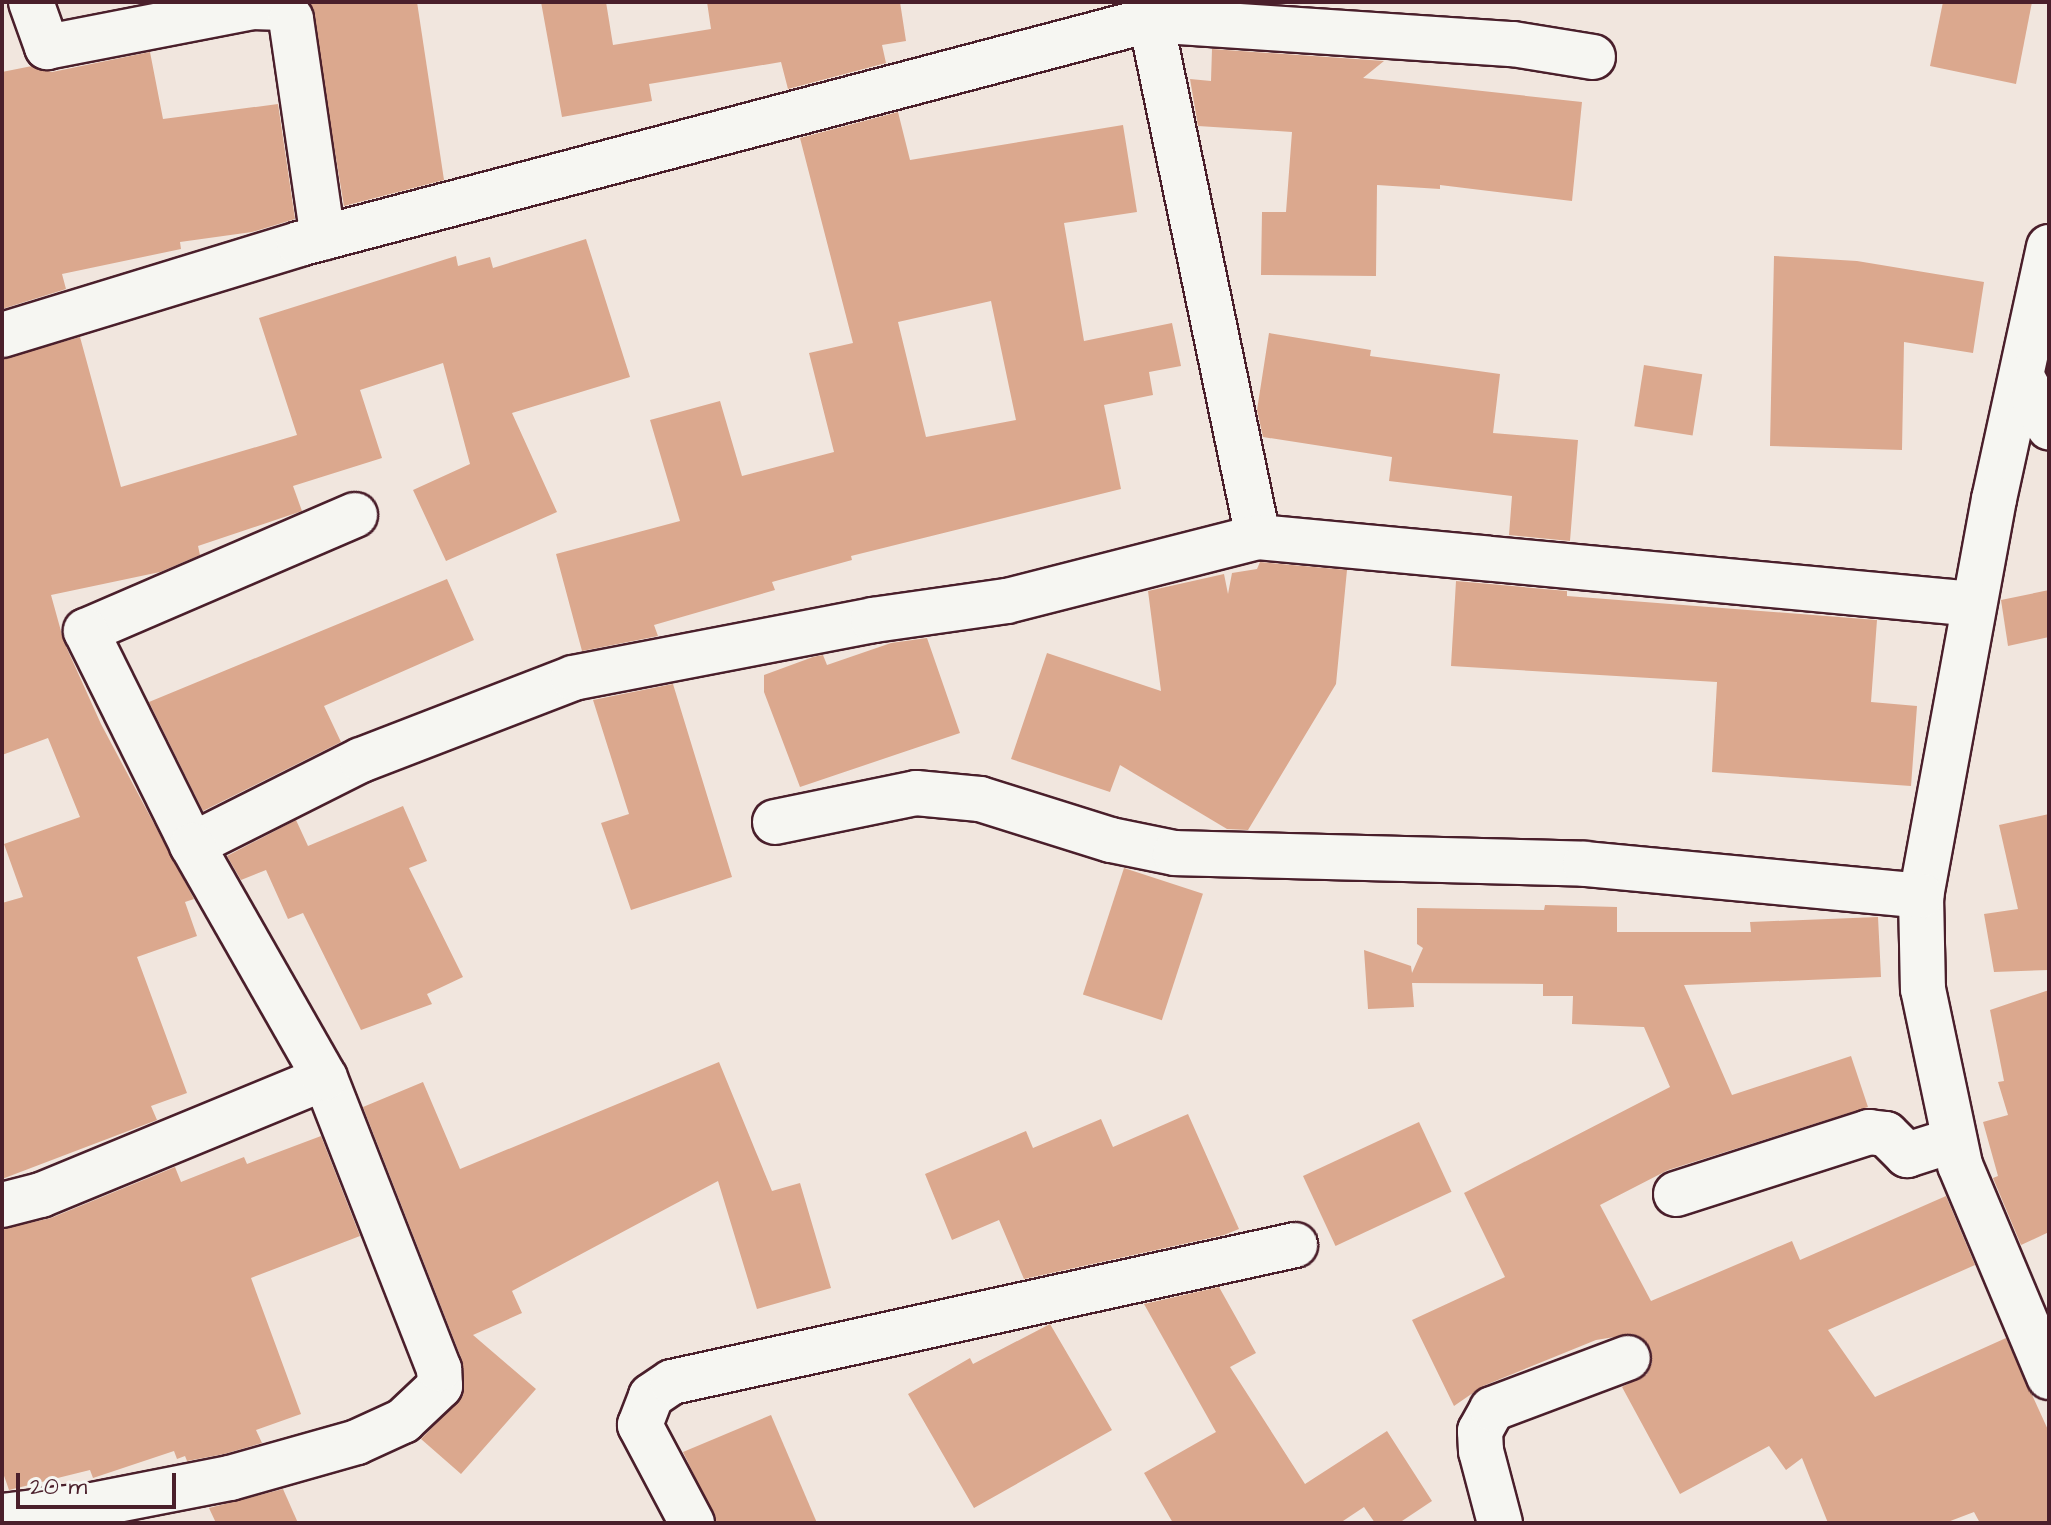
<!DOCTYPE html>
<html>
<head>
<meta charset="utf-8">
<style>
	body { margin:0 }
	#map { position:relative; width:2051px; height:1525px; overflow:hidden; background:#f1e6de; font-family:"Architects Daughter",sans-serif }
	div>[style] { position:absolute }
	.building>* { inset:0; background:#dba88e; transform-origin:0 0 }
	.roads { filter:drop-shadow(2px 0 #4a1f2b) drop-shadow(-2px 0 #4a1f2b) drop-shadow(0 2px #4a1f2b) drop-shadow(0 -2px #4a1f2b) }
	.minor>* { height:44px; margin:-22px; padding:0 22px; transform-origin:22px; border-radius:22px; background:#f6f6f2 }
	span { translate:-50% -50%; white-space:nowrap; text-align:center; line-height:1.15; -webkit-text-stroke:8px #f6f6f2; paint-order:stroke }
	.frame { position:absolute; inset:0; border:4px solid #4a1f2b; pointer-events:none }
	.scale { position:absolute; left:16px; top:1473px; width:160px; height:36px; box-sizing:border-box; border:4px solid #4a1f2b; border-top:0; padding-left:10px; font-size:24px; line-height:28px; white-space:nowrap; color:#4a1f2b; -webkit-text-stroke:6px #f6f6f2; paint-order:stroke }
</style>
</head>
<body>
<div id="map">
	<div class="building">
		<div style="clip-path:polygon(310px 2px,417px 2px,444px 180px,344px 206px)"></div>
		<div style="clip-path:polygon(541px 2px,606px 2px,613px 45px,711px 29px,707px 2px,900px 2px,906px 41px,882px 45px,886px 63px,788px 89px,781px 62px,649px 84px,652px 101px,562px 117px)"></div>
		<div style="clip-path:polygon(1943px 2px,2032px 2px,2016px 84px,1930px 66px)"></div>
		<div style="clip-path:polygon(1212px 49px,1384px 61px,1363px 78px,1582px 102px,1572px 201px,1440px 185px,1440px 189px,1377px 185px,1376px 276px,1261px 275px,1262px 212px,1286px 212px,1292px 132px,1198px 126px,1190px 79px,1211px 81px)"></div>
		<div style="clip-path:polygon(150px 52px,163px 119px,278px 104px,295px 219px,252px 232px,180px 242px,181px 249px,62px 274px,66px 289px,2px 309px,2px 72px,32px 66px,52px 72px)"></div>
		<div style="clip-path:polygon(evenodd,898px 112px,910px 160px,1123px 125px,1137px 212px,1064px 223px,1084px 341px,1172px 323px,1181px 366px,1149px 372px,1153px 395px,1104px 405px,1121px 489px,851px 556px,852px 560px,772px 582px,775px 590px,654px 625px,658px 636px,582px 651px,556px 554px,680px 521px,650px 420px,720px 401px,742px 476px,834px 452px,809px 353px,853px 343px,800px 138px,898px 112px,991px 301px,1016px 420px,926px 437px,898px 322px,991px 301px)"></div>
		<div style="clip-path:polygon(586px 239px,630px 377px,512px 413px,557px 512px,446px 561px,413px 490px,470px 464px,443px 363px,360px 390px,382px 458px,293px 486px,302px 511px,198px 546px,200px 555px,160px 572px,51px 595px,64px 642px,101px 724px,194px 899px,185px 902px,197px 936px,137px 957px,187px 1093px,151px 1106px,157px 1120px,2px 1179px,2px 903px,23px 897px,4px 844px,80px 817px,48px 738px,2px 755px,2px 359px,80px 337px,121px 487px,297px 435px,259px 318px,456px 256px,458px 266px,490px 257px,493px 268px)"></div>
		<div style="clip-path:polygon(1774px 256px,1857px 261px,1984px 282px,1973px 353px,1904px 342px,1902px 450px,1770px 446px)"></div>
		<div style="clip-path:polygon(1269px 333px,1371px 350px,1370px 356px,1500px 374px,1493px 433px,1578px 440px,1570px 541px,1509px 535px,1512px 496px,1389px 481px,1392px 457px,1263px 437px,1257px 410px)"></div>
		<div style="left:1644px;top:365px;width:59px;height:62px;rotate:9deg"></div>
		<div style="clip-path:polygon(1260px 562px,1347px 570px,1336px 684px,1248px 830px,1227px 829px,1120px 765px,1110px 792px,1011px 759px,1047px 653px,1161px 691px,1148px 591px,1224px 574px,1228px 594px,1232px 573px,1257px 569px)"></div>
		<div style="clip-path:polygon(447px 579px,474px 640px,324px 706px,341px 742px,203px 811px,149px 702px)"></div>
		<div style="clip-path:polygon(1456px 581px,1567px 591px,1567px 596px,1877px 620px,1871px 702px,1917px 706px,1911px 786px,1712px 772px,1717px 682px,1451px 666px)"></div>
		<div style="clip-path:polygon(2049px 590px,2049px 637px,2008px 646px,2001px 600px)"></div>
		<div style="clip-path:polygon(927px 638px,960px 733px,800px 787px,764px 692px,764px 675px,813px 657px,823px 655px,827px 665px,891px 643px)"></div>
		<div style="clip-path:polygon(673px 684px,732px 877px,631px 910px,601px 823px,629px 814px,593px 700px)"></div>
		<div style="clip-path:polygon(403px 806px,427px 861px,409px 868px,463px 977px,427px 994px,432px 1004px,361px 1030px,303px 913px,288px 919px,266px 870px,241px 880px,227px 856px,296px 820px,308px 846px)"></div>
		<div style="clip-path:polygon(2049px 814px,2049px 970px,1994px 972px,1984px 914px,2018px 909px,1999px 825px)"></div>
		<div style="left:1124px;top:868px;width:83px;height:133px;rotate:18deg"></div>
		<div style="clip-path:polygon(1545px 905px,1617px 907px,1617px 932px,1751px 932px,1750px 922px,1878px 917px,1881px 977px,1684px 985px,1732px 1095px,1851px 1056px,1868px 1107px,1668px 1170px,1600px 1205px,1651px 1301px,1792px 1241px,1800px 1260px,1946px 1196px,1975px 1265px,1828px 1330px,1875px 1397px,2006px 1338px,2049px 1432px,2049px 1523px,1980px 1523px,1974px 1512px,1945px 1523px,1828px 1523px,1802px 1458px,1786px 1470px,1769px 1446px,1680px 1494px,1622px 1387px,1647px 1374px,1652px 1363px,1651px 1349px,1633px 1334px,1596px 1340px,1483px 1386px,1454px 1406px,1412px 1320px,1505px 1277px,1464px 1193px,1670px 1087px,1644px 1027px,1572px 1024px,1573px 996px,1543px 996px,1543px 984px,1412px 983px,1414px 1007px,1368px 1009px,1364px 950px,1411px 966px,1412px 973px,1423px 948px,1417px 944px,1417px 908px,1544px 910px)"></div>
		<div style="clip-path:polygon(2049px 990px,2049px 1232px,2021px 1245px,1993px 1178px,1998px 1176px,1983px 1122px,2008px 1115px,1998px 1082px,2004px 1081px,1990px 1010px)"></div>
		<div style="clip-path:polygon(719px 1062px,772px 1191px,800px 1183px,831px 1288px,757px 1309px,718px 1181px,512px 1291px,522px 1313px,473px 1335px,536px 1389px,461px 1474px,421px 1439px,463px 1396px,462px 1360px,363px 1107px,423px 1082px,460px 1169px)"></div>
		<div style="clip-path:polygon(1188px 1114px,1239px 1229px,1224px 1235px,1024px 1279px,999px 1220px,952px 1240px,925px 1174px,1026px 1131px,1033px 1148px,1101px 1119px,1113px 1147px)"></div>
		<div style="left:1419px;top:1122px;width:77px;height:128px;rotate:65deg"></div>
		<div style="clip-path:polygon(321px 1136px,360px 1236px,251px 1278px,301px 1414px,256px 1430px,262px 1443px,224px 1454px,187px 1461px,185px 1456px,177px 1459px,174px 1451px,93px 1478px,90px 1470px,9px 1490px,2px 1470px,2px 1229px,51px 1218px,175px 1167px,181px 1182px,244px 1157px,247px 1164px)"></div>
		<div style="clip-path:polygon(1219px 1287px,1256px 1353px,1230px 1367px,1305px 1484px,1387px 1431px,1432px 1501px,1399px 1523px,1375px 1523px,1364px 1507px,1340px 1523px,1173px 1523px,1144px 1473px,1216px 1432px,1144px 1304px)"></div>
		<div style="clip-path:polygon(1050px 1324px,1112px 1430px,974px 1508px,908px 1394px,970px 1358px,973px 1364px)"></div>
		<div style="clip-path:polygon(771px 1415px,817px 1523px,717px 1523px,683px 1452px)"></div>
		<div style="clip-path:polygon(283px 1489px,298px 1523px,216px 1523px,209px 1508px)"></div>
	</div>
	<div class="roads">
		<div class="minor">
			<div style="left:31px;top:2px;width:48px;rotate:70.4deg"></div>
			<div style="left:47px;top:47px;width:209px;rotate:-11deg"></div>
			<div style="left:252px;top:7px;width:32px;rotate:2deg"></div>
			<div style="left:284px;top:8px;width:13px;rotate:58deg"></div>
			<div style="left:291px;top:19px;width:221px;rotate:81.7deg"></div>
			<div style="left:1147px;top:2px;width:546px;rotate:78.28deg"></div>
			<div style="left:2049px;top:247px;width:258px;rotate:102.3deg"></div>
			<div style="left:1994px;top:499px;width:404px;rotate:100.4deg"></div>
			<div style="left:1921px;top:896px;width:93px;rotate:88.8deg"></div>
			<div style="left:1923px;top:989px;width:180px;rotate:78.1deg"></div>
			<div style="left:1960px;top:1165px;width:230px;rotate:67.2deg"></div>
			<div style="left:2px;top:335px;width:311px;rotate:-17deg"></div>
			<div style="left:299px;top:244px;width:879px;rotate:-14.76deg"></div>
			<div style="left:1149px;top:20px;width:365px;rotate:3.8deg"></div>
			<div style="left:1513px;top:44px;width:81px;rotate:9.2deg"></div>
			<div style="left:2023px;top:379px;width:55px;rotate:61.6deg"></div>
			<div style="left:355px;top:515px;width:293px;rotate:156.7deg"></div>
			<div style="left:86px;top:631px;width:239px;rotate:63.6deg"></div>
			<div style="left:192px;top:845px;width:189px;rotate:-26.7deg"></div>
			<div style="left:361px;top:760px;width:227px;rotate:-21.1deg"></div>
			<div style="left:573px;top:678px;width:306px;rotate:-10.9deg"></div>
			<div style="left:873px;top:620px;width:135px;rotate:-8.1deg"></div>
			<div style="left:1007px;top:601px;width:259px;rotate:-14.3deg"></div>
			<div style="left:1258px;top:537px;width:718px;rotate:5.35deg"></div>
			<div style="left:775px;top:822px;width:144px;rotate:-11.6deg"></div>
			<div style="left:916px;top:793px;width:64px;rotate:5.4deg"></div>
			<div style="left:980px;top:799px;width:137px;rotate:17.4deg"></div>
			<div style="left:1111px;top:840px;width:65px;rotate:11.5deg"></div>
			<div style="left:1175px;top:853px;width:410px;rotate:1.5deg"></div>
			<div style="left:1585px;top:864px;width:338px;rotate:5.4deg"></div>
			<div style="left:1676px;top:1194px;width:203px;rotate:-17.8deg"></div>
			<div style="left:1869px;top:1132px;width:17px;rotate:7deg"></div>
			<div style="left:1886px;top:1134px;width:30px;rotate:45deg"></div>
			<div style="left:1907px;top:1155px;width:49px;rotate:-17.7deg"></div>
			<div style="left:2px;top:1205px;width:40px;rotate:-14.4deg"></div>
			<div style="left:41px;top:1195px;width:307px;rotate:-22.4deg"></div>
			<div style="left:2px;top:1516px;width:91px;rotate:-7deg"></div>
			<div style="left:92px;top:1505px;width:141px;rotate:-11.1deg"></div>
			<div style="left:230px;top:1478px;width:132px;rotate:-15.8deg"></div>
			<div style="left:357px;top:1442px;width:51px;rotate:-24.5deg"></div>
			<div style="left:403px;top:1421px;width:51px;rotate:-43.4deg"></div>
			<div style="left:440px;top:1386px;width:17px;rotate:-93deg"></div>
			<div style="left:439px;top:1369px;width:313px;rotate:-111.4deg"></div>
			<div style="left:325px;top:1078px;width:268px;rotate:-119.7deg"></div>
			<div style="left:692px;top:1523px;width:111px;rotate:-118deg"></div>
			<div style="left:640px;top:1425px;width:31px;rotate:-69deg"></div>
			<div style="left:651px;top:1396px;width:25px;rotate:-34deg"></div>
			<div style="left:672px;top:1382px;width:638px;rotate:-12.4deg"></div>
			<div style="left:1500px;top:1523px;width:74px;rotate:-104.8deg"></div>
			<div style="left:1481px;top:1451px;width:20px;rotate:-93deg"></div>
			<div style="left:1480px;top:1431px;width:25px;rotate:-61deg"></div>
			<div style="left:1492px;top:1409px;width:145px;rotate:-20.6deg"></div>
		</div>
	</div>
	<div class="frame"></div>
	<div class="scale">20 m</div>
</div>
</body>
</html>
